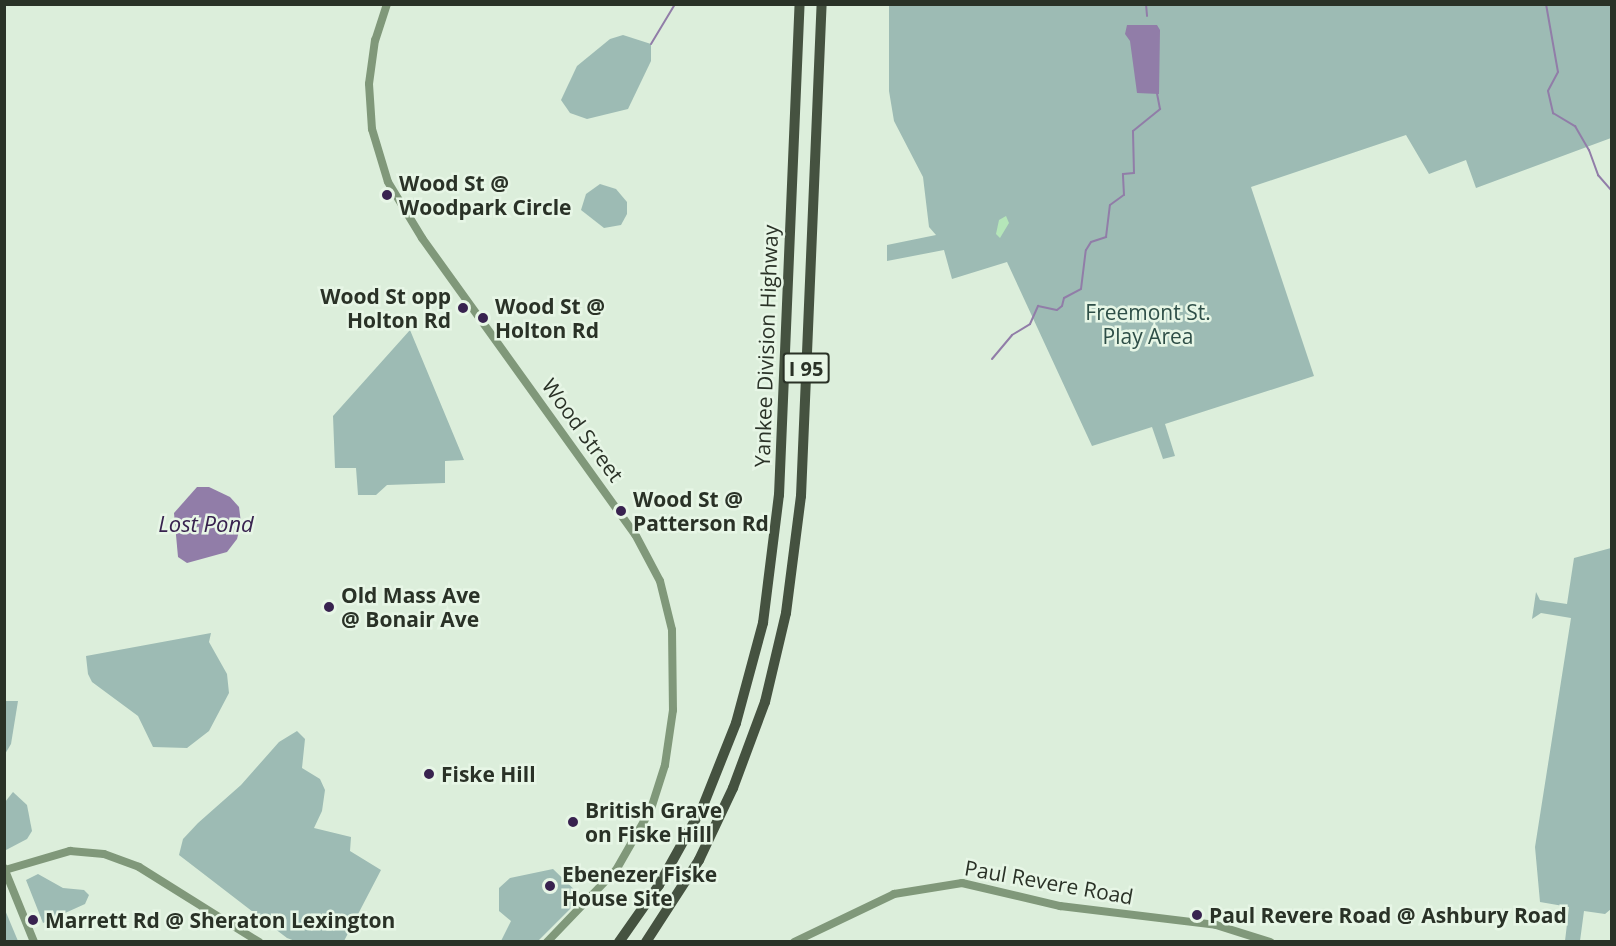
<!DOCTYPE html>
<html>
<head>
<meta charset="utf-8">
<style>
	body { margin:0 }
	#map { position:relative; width:1616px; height:946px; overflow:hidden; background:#dceedb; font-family:"Open Sans",sans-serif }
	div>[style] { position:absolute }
	.green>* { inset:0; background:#9dbbb4 }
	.sand>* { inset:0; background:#b5e6b9 }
	.water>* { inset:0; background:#917da8 }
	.stream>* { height:2px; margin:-1px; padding:0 1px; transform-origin:1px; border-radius:1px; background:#917da8 }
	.secondary>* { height:8px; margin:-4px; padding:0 4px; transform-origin:4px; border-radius:4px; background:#80987a }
	.highway>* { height:10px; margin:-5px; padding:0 5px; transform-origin:5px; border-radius:5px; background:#455240 }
	.dots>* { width:16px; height:16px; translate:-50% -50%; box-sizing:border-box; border:3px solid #e7f6e6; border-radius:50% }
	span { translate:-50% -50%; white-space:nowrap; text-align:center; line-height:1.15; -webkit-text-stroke:5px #e7f6e6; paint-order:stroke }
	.shield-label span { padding:2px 4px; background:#e7f6e6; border:2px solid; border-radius:4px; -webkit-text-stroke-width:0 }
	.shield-label { font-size:20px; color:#2a3227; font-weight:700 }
	.poi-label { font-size:21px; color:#2a3227; font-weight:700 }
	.left { translate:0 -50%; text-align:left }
	.right { translate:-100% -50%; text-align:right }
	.park-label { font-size:21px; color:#2e4e47 }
	.street-label { font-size:21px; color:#2a3227 }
	.water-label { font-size:22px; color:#38224f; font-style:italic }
	.frame { position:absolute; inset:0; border:6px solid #2a3227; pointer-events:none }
</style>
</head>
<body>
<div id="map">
	<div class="green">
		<div style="clip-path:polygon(889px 5px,1611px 5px,1611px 138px,1476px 188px,1466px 160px,1429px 174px,1406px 135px,1251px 187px,1314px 376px,1165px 424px,1175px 456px,1163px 459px,1152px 427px,1092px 446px,1007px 262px,952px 279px,944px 250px,887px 261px,887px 245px,936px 235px,929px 227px,923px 177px,894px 121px,889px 91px)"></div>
		<div style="clip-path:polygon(623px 35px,651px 44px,651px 61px,628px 109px,587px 119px,570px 113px,561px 100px,577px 66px,610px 39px)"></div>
		<div style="clip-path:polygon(600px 184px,616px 189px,627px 202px,627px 214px,621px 225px,604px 228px,581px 210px,586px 194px)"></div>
		<div style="clip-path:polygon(410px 330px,464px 460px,445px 461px,445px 483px,387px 485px,376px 495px,358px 495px,356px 468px,335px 468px,333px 416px)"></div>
		<div style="clip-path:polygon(1611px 548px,1611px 909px,1605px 914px,1584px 911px,1580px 941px,1565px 941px,1569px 907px,1540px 902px,1535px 847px,1571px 618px,1541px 613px,1532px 619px,1536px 592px,1540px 600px,1567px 604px,1574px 558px)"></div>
		<div style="clip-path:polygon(211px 633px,209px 642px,227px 674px,229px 693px,209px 731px,187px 748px,153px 747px,138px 716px,92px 682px,88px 674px,86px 656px)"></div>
		<div style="clip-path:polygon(5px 701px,18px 701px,11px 744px,5px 754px)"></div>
		<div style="clip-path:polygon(297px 731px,305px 739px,302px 768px,320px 779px,325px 790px,322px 811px,314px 828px,351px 837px,350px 851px,381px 870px,344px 941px,295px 941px,287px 938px,179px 855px,183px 839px,198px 823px,241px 785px,279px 742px)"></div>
		<div style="clip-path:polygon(13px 792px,27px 805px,32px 831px,27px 839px,6px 850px,5px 802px)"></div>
		<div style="clip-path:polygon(553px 869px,582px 897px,538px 941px,501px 941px,511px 921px,499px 911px,499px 888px,510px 878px)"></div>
		<div style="clip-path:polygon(38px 874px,63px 888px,84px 890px,89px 895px,85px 904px,43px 923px,26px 880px)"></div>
		<div style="clip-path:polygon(4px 910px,5px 910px,18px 941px,5px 941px)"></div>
	</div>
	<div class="sand">
		<div style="clip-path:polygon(1006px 216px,1009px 223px,1000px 238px,996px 234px,999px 220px)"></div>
	</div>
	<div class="water">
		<div style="clip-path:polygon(1127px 25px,1157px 25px,1160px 30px,1159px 94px,1137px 93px,1130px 41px,1125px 34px)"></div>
		<div style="clip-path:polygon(197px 487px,209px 487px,230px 497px,239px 507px,241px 523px,237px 539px,227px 552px,187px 563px,178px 557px,174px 513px)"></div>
	</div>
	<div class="stream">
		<div style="left:1146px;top:4px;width:12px;rotate:85deg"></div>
		<div style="left:1546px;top:4px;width:69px;rotate:80deg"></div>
		<div style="left:1558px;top:72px;width:21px;rotate:118deg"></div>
		<div style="left:1548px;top:91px;width:23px;rotate:77deg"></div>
		<div style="left:1553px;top:113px;width:26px;rotate:31deg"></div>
		<div style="left:1575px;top:126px;width:28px;rotate:60deg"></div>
		<div style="left:1589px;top:150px;width:27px;rotate:70deg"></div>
		<div style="left:1598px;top:175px;width:21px;rotate:49deg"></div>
		<div style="left:651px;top:44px;width:47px;rotate:-59deg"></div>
		<div style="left:992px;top:359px;width:31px;rotate:-50deg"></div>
		<div style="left:1012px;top:335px;width:21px;rotate:-31deg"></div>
		<div style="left:1030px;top:324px;width:20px;rotate:-66deg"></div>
		<div style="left:1038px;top:306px;width:19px;rotate:12deg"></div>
		<div style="left:1057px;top:310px;width:6px;rotate:-39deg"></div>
		<div style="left:1062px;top:306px;width:8px;rotate:-76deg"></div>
		<div style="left:1064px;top:298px;width:19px;rotate:-28deg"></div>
		<div style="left:1081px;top:289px;width:39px;rotate:-83deg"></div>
		<div style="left:1086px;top:250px;width:9px;rotate:-58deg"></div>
		<div style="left:1091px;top:242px;width:16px;rotate:-18deg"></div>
		<div style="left:1106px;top:237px;width:32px;rotate:-83deg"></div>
		<div style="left:1110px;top:205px;width:17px;rotate:-36deg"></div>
		<div style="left:1124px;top:195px;width:21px;rotate:-93deg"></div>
		<div style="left:1123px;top:174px;width:11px;rotate:-5deg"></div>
		<div style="left:1134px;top:173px;width:42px;rotate:-91.4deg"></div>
		<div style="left:1133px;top:131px;width:35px;rotate:-39deg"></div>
		<div style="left:1160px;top:109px;width:16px;rotate:-101deg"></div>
	</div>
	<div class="secondary">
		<div style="left:387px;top:4px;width:38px;rotate:108deg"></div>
		<div style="left:375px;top:40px;width:44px;rotate:97.8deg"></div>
		<div style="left:369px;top:84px;width:45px;rotate:86.2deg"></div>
		<div style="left:372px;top:129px;width:55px;rotate:73.2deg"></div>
		<div style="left:388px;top:182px;width:66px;rotate:58.7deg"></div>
		<div style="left:422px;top:238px;width:365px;rotate:54.3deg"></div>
		<div style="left:635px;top:534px;width:53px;rotate:62deg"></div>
		<div style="left:660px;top:581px;width:50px;rotate:76.2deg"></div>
		<div style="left:672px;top:630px;width:80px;rotate:89.3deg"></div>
		<div style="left:673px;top:710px;width:56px;rotate:98.3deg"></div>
		<div style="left:665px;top:765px;width:46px;rotate:107.7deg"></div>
		<div style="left:651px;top:809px;width:70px;rotate:119.8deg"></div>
		<div style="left:616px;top:870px;width:100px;rotate:133.8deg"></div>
		<div style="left:4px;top:868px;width:80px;rotate:67.9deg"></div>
		<div style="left:5px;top:870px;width:68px;rotate:-16.3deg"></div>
		<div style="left:70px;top:851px;width:34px;rotate:5deg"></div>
		<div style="left:104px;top:854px;width:37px;rotate:20deg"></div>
		<div style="left:139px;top:867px;width:142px;rotate:32deg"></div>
		<div style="left:794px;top:942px;width:111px;rotate:-25.6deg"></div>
		<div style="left:894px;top:894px;width:69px;rotate:-9.2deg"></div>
		<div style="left:962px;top:883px;width:101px;rotate:13.2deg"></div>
		<div style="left:1060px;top:906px;width:157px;rotate:6.9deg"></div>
		<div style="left:1216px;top:925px;width:57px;rotate:17.5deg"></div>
	</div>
	<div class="highway">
		<div style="left:619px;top:942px;width:70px;rotate:-54.9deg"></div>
		<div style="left:659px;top:885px;width:90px;rotate:-60.9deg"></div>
		<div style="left:703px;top:806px;width:89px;rotate:-68.3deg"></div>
		<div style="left:736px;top:723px;width:104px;rotate:-74.9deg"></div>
		<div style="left:763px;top:623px;width:129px;rotate:-82.9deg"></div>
		<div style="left:779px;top:495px;width:491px;rotate:-87.6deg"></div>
		<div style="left:646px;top:942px;width:98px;rotate:-57.1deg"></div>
		<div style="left:699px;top:860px;width:80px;rotate:-64.7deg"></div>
		<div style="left:733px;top:788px;width:92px;rotate:-69.6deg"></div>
		<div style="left:765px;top:702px;width:91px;rotate:-76.7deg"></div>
		<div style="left:786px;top:613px;width:118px;rotate:-82.7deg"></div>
		<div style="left:801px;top:496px;width:492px;rotate:-87.6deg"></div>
	</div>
	<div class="dots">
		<div style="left:387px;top:195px;background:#38224f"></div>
		<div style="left:463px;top:308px;background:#38224f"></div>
		<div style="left:483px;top:318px;background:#38224f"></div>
		<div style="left:621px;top:511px;background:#38224f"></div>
		<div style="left:329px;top:607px;background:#38224f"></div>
		<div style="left:429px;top:774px;background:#38224f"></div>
		<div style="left:573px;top:822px;background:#38224f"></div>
		<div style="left:550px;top:886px;background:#38224f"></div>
		<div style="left:1197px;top:915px;background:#38224f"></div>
		<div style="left:33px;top:920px;background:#38224f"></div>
	</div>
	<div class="shield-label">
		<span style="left:806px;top:368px">I 95</span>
	</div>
	<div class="poi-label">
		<span class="left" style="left:399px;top:195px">Wood St @<br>Woodpark Circle</span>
		<span class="right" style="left:451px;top:308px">Wood St opp<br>Holton Rd</span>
		<span class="left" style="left:495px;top:318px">Wood St @<br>Holton Rd</span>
		<span class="left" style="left:633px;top:511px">Wood St @<br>Patterson Rd</span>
		<span class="left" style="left:341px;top:607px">Old Mass Ave<br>@ Bonair Ave</span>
		<span class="left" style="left:441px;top:774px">Fiske Hill</span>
		<span class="left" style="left:585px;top:822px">British Grave<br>on Fiske Hill</span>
		<span class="left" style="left:562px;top:886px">Ebenezer Fiske<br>House Site</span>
		<span class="left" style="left:1209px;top:915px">Paul Revere Road @ Ashbury Road</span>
		<span class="left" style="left:45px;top:920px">Marrett Rd @ Sheraton Lexington</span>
	</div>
	<div class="park-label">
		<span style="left:1148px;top:324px">Freemont St.<br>Play Area</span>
	</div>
	<div class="street-label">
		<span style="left:766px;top:346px;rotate:-88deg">Yankee Division Highway</span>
		<span style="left:583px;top:430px;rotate:54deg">Wood Street</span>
		<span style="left:1049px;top:882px;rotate:10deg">Paul Revere Road</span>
	</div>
	<div class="water-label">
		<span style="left:206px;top:524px">Lost Pond</span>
	</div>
	<div class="frame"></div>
</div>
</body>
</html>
